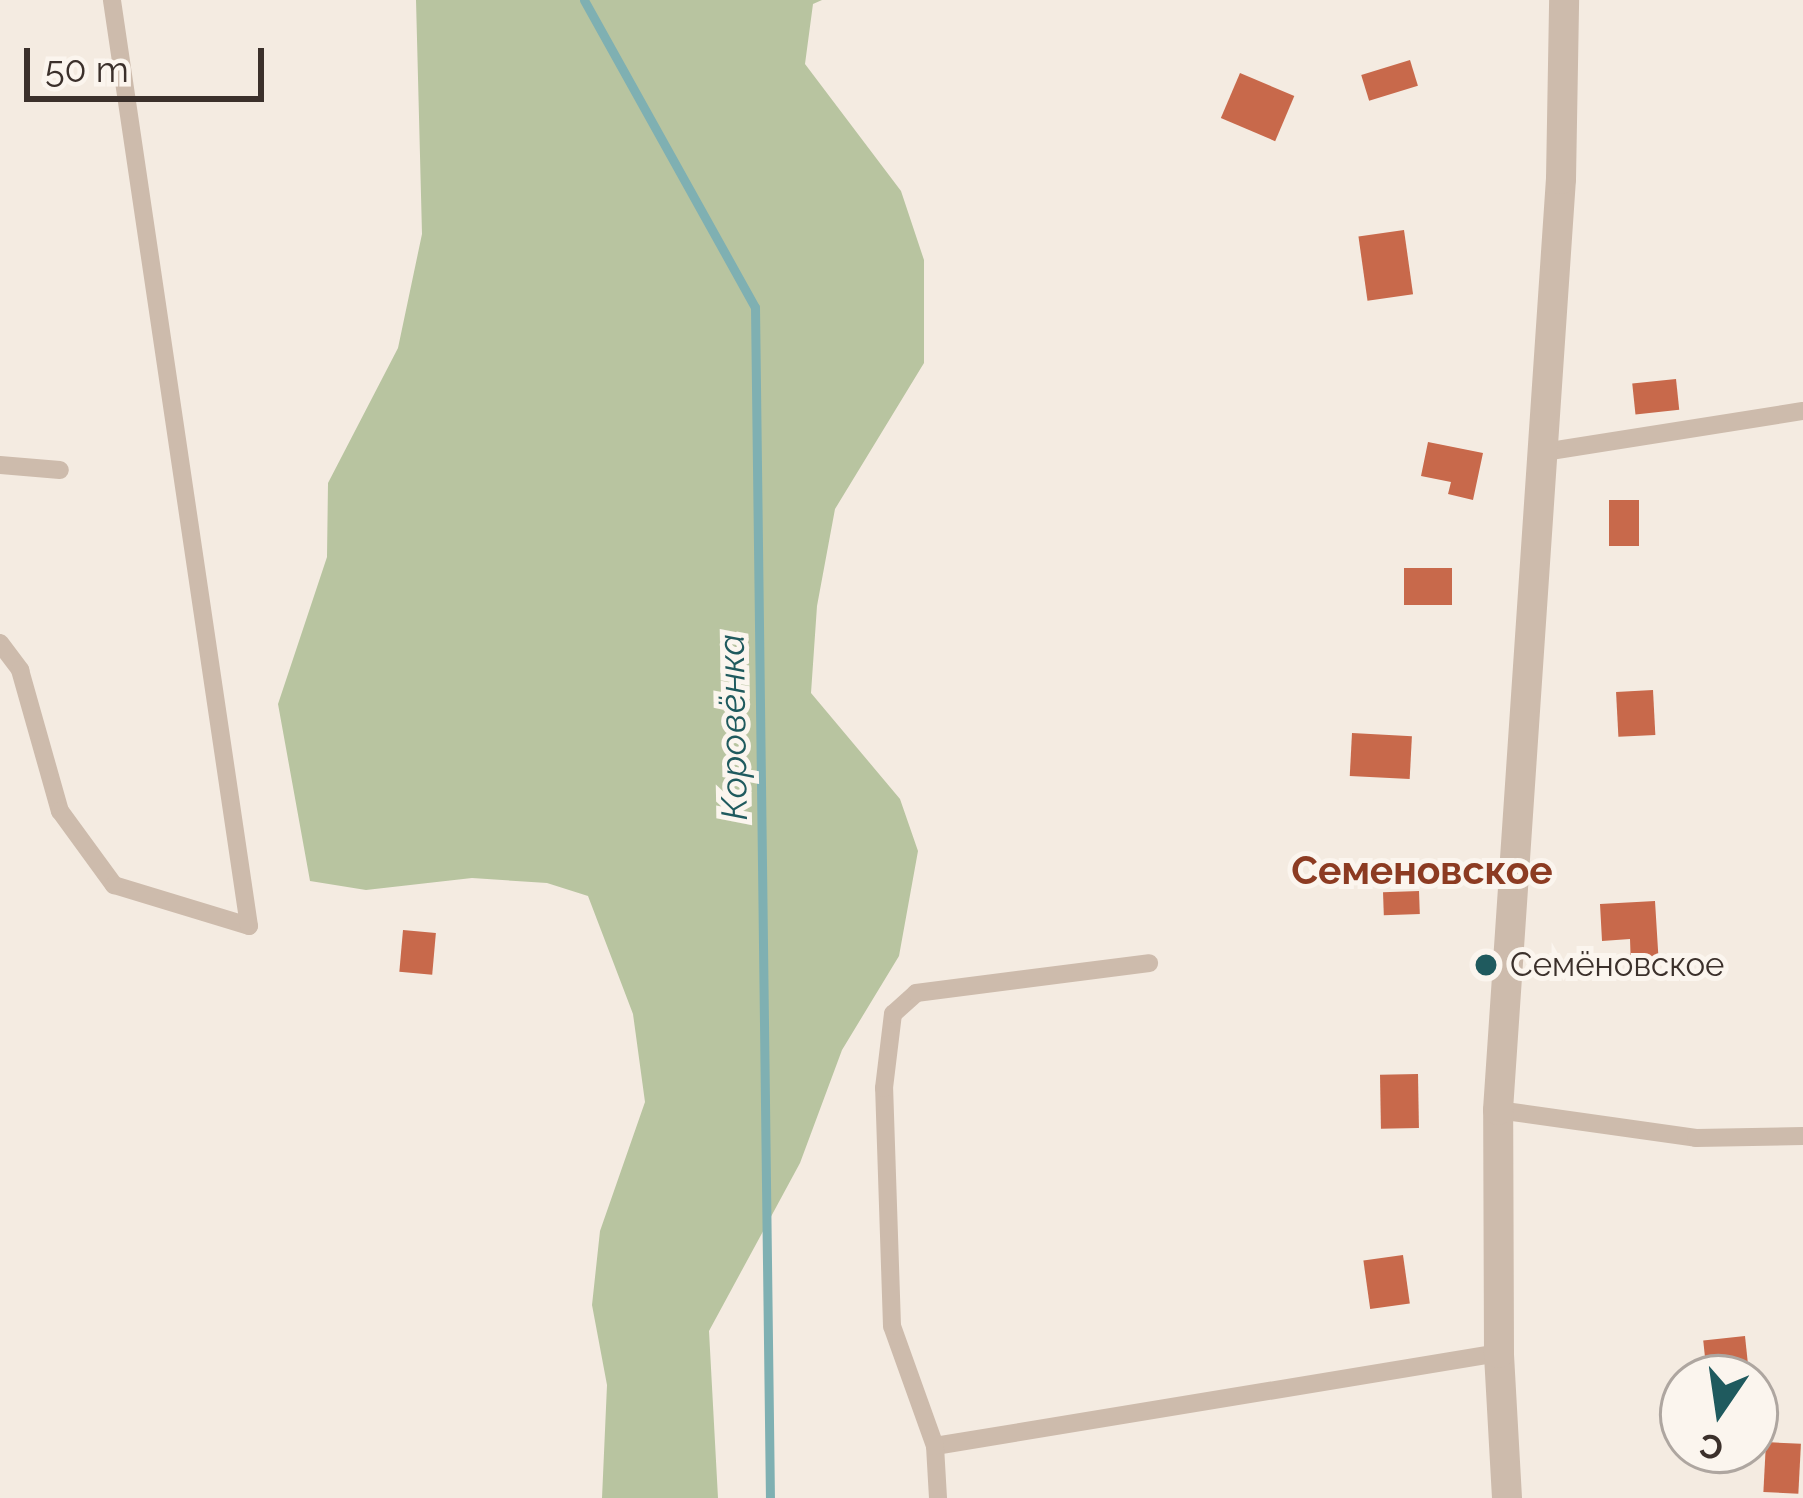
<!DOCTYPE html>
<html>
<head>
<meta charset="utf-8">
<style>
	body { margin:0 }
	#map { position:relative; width:1803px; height:1498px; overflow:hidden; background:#f4ebe1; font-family:Raleway,sans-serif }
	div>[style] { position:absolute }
	.green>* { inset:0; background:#b8c4a0 }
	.stream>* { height:9px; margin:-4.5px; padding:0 4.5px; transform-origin:4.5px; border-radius:4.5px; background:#7fb0b2 }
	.building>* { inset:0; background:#c8694b; transform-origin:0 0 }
	.service>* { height:18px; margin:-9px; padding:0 9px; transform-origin:9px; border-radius:9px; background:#cdbbac }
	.minor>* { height:30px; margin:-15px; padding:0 15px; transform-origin:15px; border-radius:15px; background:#cdbbac }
	.dots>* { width:33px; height:33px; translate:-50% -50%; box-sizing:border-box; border:6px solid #fbf5ee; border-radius:50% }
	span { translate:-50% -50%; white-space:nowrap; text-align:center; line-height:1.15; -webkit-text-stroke:10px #fbf5ee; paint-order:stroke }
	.poi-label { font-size:33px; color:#3b302b }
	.left { translate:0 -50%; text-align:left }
	.water-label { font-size:36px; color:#1f5a5e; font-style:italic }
	.quarter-label { font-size:39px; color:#8c3b22; font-weight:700 }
	.north { position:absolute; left:1659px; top:1354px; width:120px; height:120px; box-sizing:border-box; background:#fbf5ee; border:3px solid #aea6a0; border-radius:50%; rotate:193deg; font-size:33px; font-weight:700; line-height:48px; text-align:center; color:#3b302b }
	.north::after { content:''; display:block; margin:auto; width:42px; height:54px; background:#1f5a5e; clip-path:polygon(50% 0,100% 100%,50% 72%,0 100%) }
	.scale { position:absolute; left:24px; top:48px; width:240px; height:54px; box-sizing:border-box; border:6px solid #3b302b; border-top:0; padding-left:15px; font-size:36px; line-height:42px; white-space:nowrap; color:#3b302b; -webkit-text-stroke:9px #fbf5ee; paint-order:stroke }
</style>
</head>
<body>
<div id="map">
	<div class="green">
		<div style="clip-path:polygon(416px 0,822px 0,813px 4px,805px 64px,901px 191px,924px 260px,924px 363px,835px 509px,817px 606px,811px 693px,900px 799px,918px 851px,899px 956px,842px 1050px,800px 1163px,709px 1331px,718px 1498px,602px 1498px,607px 1385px,592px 1305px,600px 1231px,645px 1102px,633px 1014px,588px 896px,547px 883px,472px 878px,366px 890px,310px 881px,278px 704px,327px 557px,328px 483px,398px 348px,422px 234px)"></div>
	</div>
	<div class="stream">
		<div style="left:584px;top:0;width:351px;rotate:60.9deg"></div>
		<div style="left:755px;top:307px;width:1191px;rotate:89.28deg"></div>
	</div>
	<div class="building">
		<div style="left:1410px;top:60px;width:27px;height:51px;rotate:73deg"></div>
		<div style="left:1240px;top:73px;width:59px;height:49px;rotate:23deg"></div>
		<div style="left:1404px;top:230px;width:65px;height:46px;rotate:82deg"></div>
		<div style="left:1676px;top:379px;width:31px;height:44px;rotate:84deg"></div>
		<div style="clip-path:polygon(1428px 442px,1483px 453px,1473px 500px,1448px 494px,1451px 482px,1421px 476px)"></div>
		<div style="left:1609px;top:500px;width:30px;height:46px"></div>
		<div style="left:1404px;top:568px;width:48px;height:37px"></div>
		<div style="left:1653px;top:690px;width:45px;height:37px;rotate:87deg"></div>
		<div style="left:1352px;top:733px;width:60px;height:43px;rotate:3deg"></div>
		<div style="left:1419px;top:891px;width:23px;height:36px;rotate:88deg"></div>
		<div style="clip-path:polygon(1655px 901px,1659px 966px,1631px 968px,1630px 939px,1602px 941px,1600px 904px)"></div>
		<div style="left:403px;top:930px;width:33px;height:42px;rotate:5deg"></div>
		<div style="left:1418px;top:1074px;width:54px;height:38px;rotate:89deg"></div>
		<div style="left:1403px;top:1255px;width:49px;height:40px;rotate:82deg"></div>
		<div style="left:1745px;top:1336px;width:37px;height:42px;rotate:84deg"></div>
		<div style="left:1766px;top:1442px;width:35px;height:50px;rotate:3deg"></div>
	</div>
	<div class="service">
		<div style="left:1544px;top:452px;width:262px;rotate:-9deg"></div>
		<div style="left:0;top:465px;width:60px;rotate:4.8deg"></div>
		<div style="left:0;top:643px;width:34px;rotate:53deg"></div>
		<div style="left:20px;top:670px;width:147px;rotate:74.2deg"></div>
		<div style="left:60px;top:811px;width:92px;rotate:53.9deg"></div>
		<div style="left:114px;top:885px;width:141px;rotate:16.9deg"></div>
		<div style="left:249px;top:926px;width:936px;rotate:-98.42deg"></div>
		<div style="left:1498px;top:1110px;width:200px;rotate:8deg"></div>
		<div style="left:1696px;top:1138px;width:107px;rotate:-1.1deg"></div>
		<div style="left:935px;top:1446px;width:572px;rotate:-9.36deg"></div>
		<div style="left:938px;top:1498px;width:52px;rotate:-93.3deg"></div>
		<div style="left:935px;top:1446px;width:127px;rotate:-109.7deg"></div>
		<div style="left:892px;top:1326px;width:238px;rotate:-91.9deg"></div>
		<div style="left:884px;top:1088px;width:75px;rotate:-83.1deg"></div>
		<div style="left:893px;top:1014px;width:31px;rotate:-42deg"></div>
		<div style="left:916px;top:993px;width:235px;rotate:-7.3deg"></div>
	</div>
	<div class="minor">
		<div style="left:1507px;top:1498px;width:145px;rotate:-93.2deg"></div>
		<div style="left:1499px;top:1353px;width:243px;rotate:-90.2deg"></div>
		<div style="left:1498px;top:1110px;width:933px;rotate:-86.13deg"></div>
		<div style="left:1561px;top:179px;width:179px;rotate:-89deg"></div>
	</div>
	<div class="dots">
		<div style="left:1486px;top:965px;background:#1f5a5e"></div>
	</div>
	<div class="poi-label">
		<span class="left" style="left:1510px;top:965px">Семёновское</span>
	</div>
	<div class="water-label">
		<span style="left:733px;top:727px;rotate:-91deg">Коровёнка</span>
	</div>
	<div class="quarter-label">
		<span style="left:1422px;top:870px">Семеновское</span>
	</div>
	<div class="north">С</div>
	<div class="scale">50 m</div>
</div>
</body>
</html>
